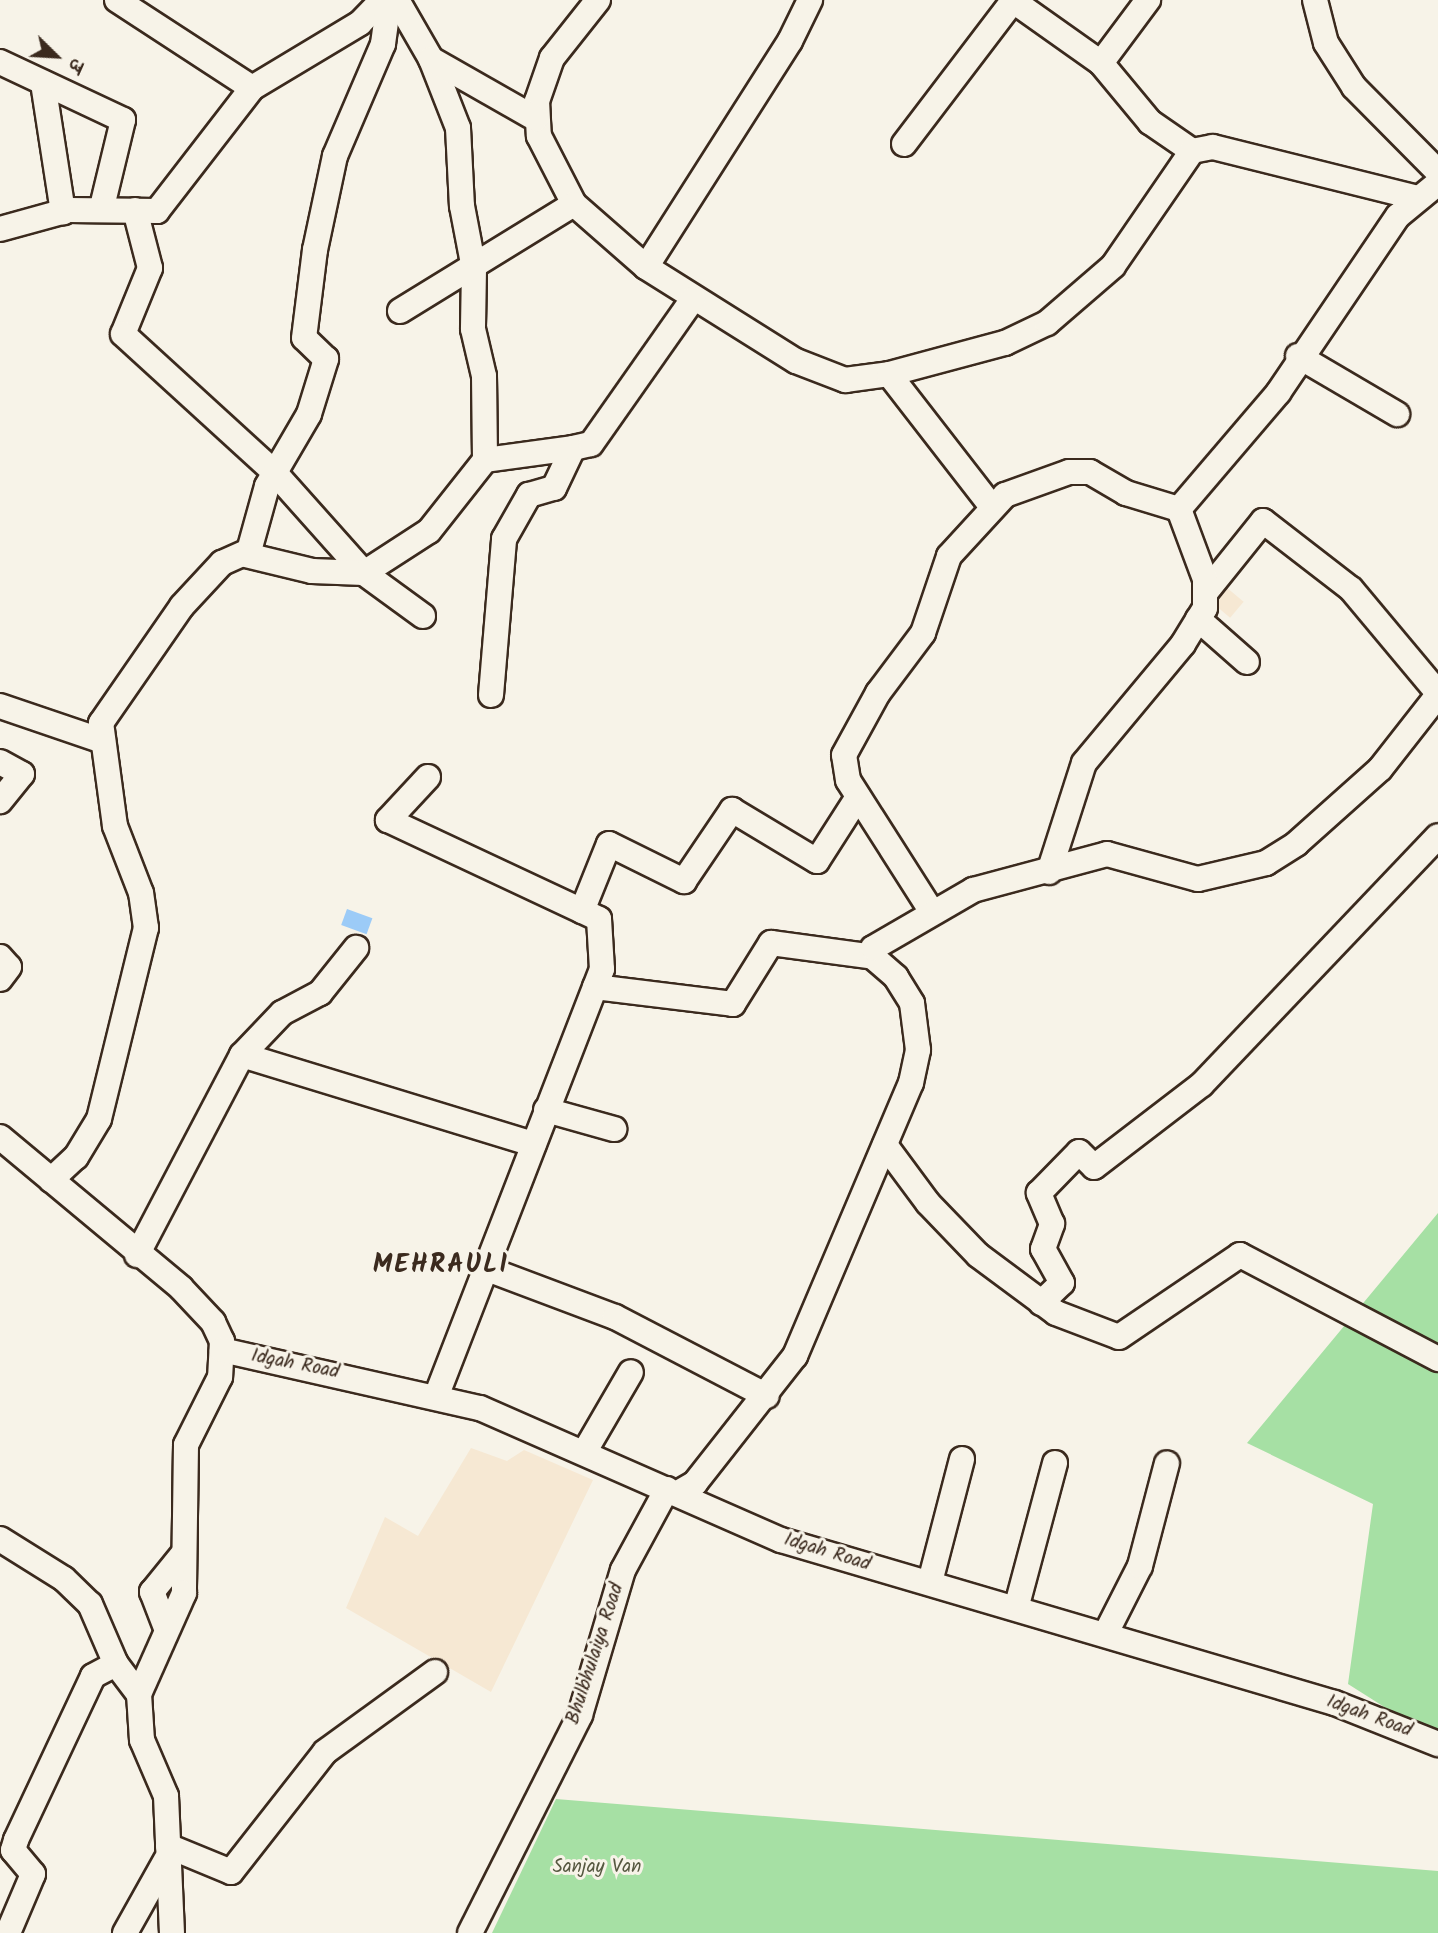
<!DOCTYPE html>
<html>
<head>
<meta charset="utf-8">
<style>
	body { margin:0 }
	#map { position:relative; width:1438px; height:1933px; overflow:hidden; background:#f7f3e8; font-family:Kalam,"Playpen Sans Deva",sans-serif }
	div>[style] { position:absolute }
	.built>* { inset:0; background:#f6e8d3; transform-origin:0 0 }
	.green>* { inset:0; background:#a6e0a4 }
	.water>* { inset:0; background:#9ccbf7; transform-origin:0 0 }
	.roads { filter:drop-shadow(2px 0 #3b2a1e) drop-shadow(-2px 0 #3b2a1e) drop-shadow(0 2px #3b2a1e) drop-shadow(0 -2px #3b2a1e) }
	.minor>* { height:24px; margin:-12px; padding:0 12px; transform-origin:12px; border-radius:12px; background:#f7f3e8 }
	span { translate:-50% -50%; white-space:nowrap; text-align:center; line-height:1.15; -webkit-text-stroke:6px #f7f3e8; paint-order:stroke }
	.street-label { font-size:19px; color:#3b2a1e }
	.park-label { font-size:19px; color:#565840 }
	.district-label { font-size:26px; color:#3b2a1e; font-weight:700; letter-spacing:2px }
	.north { position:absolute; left:21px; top:21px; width:70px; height:70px; -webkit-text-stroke:5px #f7f3e8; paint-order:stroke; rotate:114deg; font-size:19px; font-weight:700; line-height:28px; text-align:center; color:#3b2a1e }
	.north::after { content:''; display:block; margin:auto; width:24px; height:32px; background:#3b2a1e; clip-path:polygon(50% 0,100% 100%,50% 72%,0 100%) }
</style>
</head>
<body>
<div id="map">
	<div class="built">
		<div style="left:1226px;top:587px;width:23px;height:21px;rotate:40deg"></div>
		<div style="clip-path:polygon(471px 1448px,507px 1461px,524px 1450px,593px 1480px,491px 1692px,346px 1608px,385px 1517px,418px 1536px)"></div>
	</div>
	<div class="green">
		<div style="clip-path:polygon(1438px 1213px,1438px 1741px,1348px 1684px,1373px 1504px,1247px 1443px)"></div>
		<div style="clip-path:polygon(556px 1799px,1438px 1871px,1438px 1933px,492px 1933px)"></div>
	</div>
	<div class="water">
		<div style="left:347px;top:909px;width:27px;height:17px;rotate:20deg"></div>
	</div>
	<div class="roads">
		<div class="minor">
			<div style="left:117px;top:0;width:161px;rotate:33.1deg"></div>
			<div style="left:397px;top:0;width:68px;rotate:60deg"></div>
			<div style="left:431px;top:59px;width:74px;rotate:68.6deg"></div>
			<div style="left:458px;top:128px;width:78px;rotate:87.1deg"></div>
			<div style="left:462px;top:206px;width:64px;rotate:79.2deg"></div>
			<div style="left:474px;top:269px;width:60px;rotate:91deg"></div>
			<div style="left:473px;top:329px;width:48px;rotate:76.8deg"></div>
			<div style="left:484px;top:376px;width:84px;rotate:89.3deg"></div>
			<div style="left:485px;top:460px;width:89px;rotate:-7.8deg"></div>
			<div style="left:598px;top:0;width:74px;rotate:128.4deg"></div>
			<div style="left:552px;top:58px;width:46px;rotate:109.2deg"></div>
			<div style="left:537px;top:101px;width:35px;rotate:87deg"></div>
			<div style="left:539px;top:136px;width:76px;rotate:62.8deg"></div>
			<div style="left:574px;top:204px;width:96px;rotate:41.2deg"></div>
			<div style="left:646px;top:267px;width:177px;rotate:32.1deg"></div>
			<div style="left:796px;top:361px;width:53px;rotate:21.2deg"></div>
			<div style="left:845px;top:380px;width:44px;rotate:-7.8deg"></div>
			<div style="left:1012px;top:0;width:109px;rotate:35.3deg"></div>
			<div style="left:1101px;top:63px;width:77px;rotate:50.3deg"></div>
			<div style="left:1150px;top:122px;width:51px;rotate:34.6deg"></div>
			<div style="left:1315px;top:0;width:44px;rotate:75.7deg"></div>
			<div style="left:1326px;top:43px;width:52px;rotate:57.5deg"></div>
			<div style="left:1354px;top:87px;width:120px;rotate:45.3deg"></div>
			<div style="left:431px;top:59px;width:121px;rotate:29.7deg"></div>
			<div style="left:0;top:62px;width:136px;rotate:25.2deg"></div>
			<div style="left:123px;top:120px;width:89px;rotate:103.6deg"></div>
			<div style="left:1101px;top:63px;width:79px;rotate:-53.3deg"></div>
			<div style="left:43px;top:83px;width:131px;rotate:81.2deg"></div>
			<div style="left:904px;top:144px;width:180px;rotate:-52.7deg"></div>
			<div style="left:135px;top:210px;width:60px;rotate:75.5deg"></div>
			<div style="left:150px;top:268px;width:71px;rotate:112.2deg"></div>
			<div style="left:123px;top:334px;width:206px;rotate:42.4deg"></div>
			<div style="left:275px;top:473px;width:134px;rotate:48.3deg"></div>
			<div style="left:364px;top:573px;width:73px;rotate:36.1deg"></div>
			<div style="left:0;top:229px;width:72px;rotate:-15.4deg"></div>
			<div style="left:69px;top:210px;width:88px;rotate:0.7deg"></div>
			<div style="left:157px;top:211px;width:155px;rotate:-52.3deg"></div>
			<div style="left:252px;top:88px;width:126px;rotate:-31deg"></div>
			<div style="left:360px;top:23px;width:32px;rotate:-46deg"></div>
			<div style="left:646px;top:267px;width:268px;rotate:-57.5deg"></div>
			<div style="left:790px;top:41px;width:46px;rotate:-64deg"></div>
			<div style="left:400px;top:311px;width:204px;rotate:-31.6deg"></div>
			<div style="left:1298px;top:356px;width:115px;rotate:30.4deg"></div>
			<div style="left:992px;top:507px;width:168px;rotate:-127.8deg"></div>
			<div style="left:889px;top:374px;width:120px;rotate:-15deg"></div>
			<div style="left:1005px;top:343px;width:47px;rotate:-25.5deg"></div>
			<div style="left:1047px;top:323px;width:87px;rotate:-40.8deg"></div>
			<div style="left:1113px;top:266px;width:140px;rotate:-55.5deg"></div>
			<div style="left:1192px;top:151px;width:21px;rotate:-11deg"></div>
			<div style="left:1213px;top:147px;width:211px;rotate:14deg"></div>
			<div style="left:246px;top:555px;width:68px;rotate:13.6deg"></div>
			<div style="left:312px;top:571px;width:52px;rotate:2.2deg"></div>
			<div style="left:364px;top:573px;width:77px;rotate:-32.9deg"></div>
			<div style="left:429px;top:531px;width:90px;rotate:-51.7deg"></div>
			<div style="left:1206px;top:592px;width:91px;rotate:-51.2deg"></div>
			<div style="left:1263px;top:521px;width:111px;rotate:37.7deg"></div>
			<div style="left:1351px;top:589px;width:136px;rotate:50.1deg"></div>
			<div style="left:1198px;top:619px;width:65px;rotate:41.3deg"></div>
			<div style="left:491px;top:695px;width:157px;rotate:-85.2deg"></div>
			<div style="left:504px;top:539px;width:51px;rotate:-60.4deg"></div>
			<div style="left:529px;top:495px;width:26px;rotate:-16deg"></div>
			<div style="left:554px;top:488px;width:44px;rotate:-64.6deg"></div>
			<div style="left:573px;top:448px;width:18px;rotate:-13deg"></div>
			<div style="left:591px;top:444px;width:177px;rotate:-54.9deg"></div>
			<div style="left:0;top:706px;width:109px;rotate:18.8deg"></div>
			<div style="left:0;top:762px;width:25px;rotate:29deg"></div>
			<div style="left:22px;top:774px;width:35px;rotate:129deg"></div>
			<div style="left:428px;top:777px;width:59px;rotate:132.9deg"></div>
			<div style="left:388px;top:820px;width:233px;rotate:25.1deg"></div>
			<div style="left:599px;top:919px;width:50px;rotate:86.6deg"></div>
			<div style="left:602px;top:969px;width:456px;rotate:111.2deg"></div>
			<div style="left:1049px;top:872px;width:114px;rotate:-72.2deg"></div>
			<div style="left:1084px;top:763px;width:155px;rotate:-50.2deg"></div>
			<div style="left:1183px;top:644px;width:42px;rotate:-58.6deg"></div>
			<div style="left:1205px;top:608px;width:29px;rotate:-90deg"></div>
			<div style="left:1205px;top:579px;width:75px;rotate:-110.4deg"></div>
			<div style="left:1179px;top:509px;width:153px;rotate:-49.5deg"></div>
			<div style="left:1278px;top:393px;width:214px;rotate:-55.9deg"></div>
			<div style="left:1398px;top:216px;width:52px;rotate:-39.5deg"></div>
			<div style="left:582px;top:911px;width:72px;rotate:-68.1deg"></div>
			<div style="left:609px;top:844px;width:84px;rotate:26.3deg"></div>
			<div style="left:684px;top:881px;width:86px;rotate:-55.9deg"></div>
			<div style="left:732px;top:810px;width:99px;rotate:31deg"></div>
			<div style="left:817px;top:861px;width:76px;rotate:-57.4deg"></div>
			<div style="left:932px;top:912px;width:156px;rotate:-122.5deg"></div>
			<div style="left:848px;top:780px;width:25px;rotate:-99deg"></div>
			<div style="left:844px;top:755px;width:71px;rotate:-61.3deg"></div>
			<div style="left:878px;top:693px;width:75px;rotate:-53.1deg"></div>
			<div style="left:923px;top:633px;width:81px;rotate:-71.3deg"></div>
			<div style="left:949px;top:556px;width:83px;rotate:-47.4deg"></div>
			<div style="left:1005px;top:495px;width:68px;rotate:-19.8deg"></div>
			<div style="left:1069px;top:472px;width:21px"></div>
			<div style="left:1090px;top:472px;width:42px;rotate:30.3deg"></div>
			<div style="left:1126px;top:493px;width:55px;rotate:16.8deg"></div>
			<div style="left:0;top:957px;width:13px;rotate:48deg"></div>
			<div style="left:9px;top:967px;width:15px;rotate:127deg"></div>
			<div style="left:595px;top:987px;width:139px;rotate:7deg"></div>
			<div style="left:733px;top:1004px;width:72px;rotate:-58.1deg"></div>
			<div style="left:771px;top:943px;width:104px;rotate:7.7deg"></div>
			<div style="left:242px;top:1055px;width:305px;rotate:17deg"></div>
			<div style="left:546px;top:1110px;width:71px;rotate:15.6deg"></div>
			<div style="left:0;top:1137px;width:236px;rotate:39.8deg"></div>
			<div style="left:181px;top:1288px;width:47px;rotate:46.7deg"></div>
			<div style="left:213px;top:1322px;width:21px;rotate:65deg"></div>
			<div style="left:222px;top:1341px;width:36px;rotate:93deg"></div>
			<div style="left:220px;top:1377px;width:76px;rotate:116.6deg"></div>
			<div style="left:186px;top:1445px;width:148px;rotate:90.8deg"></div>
			<div style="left:184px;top:1593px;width:111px;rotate:114deg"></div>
			<div style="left:885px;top:1145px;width:72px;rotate:53.4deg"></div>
			<div style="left:928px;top:1203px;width:72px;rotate:46.1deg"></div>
			<div style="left:978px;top:1255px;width:97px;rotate:36.6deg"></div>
			<div style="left:1056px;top:1313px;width:67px;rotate:20.9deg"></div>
			<div style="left:1119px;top:1337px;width:146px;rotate:-34.1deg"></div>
			<div style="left:1240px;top:1255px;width:224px;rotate:27.7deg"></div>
			<div style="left:51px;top:1180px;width:34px;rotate:-43deg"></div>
			<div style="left:76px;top:1157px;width:44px;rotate:-58.8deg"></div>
			<div style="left:99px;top:1119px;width:197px;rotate:-76.2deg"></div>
			<div style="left:146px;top:928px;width:35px;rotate:-98deg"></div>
			<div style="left:141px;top:893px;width:72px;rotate:-111.2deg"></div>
			<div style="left:115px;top:826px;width:104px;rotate:-97.7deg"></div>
			<div style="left:101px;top:723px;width:142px;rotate:-55.3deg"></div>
			<div style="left:182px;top:606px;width:59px;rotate:-47.1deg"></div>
			<div style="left:222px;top:563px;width:30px;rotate:-24deg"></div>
			<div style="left:249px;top:551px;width:67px;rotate:-74.5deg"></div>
			<div style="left:267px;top:486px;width:83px;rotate:-59.7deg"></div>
			<div style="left:309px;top:414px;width:58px;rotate:-72.8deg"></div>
			<div style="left:326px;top:359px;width:30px;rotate:-136deg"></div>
			<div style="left:304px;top:338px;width:89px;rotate:-82.9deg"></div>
			<div style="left:315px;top:250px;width:96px;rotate:-78deg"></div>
			<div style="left:335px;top:156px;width:122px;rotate:-66.8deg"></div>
			<div style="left:383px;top:44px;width:44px;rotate:-82.2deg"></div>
			<div style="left:137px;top:1255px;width:226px;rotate:-62.3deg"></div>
			<div style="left:242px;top:1055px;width:58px;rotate:-46.4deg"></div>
			<div style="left:282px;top:1013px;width:43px;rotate:-27.8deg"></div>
			<div style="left:320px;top:993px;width:58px;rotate:-51.3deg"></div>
			<div style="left:482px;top:1267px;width:142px;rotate:20.6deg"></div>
			<div style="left:615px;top:1317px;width:171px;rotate:27.5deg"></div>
			<div style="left:1041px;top:1303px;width:29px;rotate:-44deg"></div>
			<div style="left:1062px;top:1283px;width:39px;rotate:-119deg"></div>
			<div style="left:1043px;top:1249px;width:27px;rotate:-70deg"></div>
			<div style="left:1052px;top:1224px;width:34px;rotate:-113deg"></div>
			<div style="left:1039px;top:1193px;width:57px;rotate:-45.7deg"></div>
			<div style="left:1079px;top:1152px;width:21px;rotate:45deg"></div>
			<div style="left:1094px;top:1167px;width:136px;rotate:-37.5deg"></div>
			<div style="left:1202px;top:1084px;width:342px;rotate:-46.4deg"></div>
			<div style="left:222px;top:1350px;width:264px;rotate:12.7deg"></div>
			<div style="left:480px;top:1408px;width:329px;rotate:23.7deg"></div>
			<div style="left:781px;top:1540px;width:577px;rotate:16.4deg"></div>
			<div style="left:1335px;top:1703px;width:111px;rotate:21.7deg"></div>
			<div style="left:585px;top:1451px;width:91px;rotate:-59.8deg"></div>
			<div style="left:678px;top:1493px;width:20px;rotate:-30deg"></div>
			<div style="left:695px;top:1483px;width:162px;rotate:-51.8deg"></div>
			<div style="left:795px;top:1356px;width:297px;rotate:-67deg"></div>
			<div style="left:911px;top:1083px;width:34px;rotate:-78deg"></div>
			<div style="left:918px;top:1050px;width:47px;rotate:-97.3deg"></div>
			<div style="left:912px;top:1003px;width:31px;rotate:-122deg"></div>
			<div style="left:896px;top:977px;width:33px;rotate:-139deg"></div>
			<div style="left:871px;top:955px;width:7px;rotate:-74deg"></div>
			<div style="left:873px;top:948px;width:116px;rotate:-30.1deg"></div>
			<div style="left:973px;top:890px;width:139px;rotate:-15deg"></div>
			<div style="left:1107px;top:854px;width:94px;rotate:15.4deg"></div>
			<div style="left:1198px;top:879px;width:70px;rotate:-13.2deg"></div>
			<div style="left:1266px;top:863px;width:36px;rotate:-32deg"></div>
			<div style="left:1296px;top:844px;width:113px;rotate:-41.8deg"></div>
			<div style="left:1380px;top:769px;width:94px;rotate:-51.9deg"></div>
			<div style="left:0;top:1539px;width:75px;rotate:32deg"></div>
			<div style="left:64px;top:1579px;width:36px;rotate:44deg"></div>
			<div style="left:90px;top:1604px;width:65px;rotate:66.6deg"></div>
			<div style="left:116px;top:1664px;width:38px;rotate:53deg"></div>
			<div style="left:139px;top:1694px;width:46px;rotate:86.3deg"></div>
			<div style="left:142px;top:1740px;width:61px;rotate:66.8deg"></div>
			<div style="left:166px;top:1796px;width:137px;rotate:87.5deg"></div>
			<div style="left:930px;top:1582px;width:127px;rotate:-75.4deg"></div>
			<div style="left:1017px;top:1605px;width:147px;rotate:-75deg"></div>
			<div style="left:166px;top:1628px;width:39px;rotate:-111deg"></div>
			<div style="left:152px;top:1592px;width:48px;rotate:-51deg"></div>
			<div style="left:1106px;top:1633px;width:75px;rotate:-63.1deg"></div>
			<div style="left:1140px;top:1566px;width:106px;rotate:-75.3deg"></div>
			<div style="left:168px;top:1846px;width:68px;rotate:22.4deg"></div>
			<div style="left:231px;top:1872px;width:152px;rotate:-51.9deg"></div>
			<div style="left:325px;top:1752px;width:136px;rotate:-36deg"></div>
			<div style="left:8px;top:1933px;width:64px;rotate:-67deg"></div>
			<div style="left:33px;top:1874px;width:31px;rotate:-130deg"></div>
			<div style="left:13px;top:1850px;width:10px;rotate:-73deg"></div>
			<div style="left:16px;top:1840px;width:181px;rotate:-64.8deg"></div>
			<div style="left:93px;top:1676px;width:26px;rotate:-28deg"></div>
			<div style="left:125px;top:1933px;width:84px;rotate:-60.7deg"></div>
			<div style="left:470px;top:1933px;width:244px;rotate:-63.2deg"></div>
			<div style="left:580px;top:1715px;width:151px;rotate:-73.5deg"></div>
			<div style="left:623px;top:1570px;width:92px;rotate:-61.5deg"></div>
		</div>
	</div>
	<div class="street-label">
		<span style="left:295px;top:1365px;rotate:11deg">Idgah Road</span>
		<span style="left:827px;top:1553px;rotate:17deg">Idgah Road</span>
		<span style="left:596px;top:1654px;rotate:-72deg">Bhulbhulaiya Road</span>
		<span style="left:1369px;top:1717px;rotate:20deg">Idgah Road</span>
	</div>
	<div class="park-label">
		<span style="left:597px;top:1868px">Sanjay Van</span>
	</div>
	<div class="district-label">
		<span style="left:441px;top:1266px">MEHRAULI</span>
	</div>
	<div class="north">उ</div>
</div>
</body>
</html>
